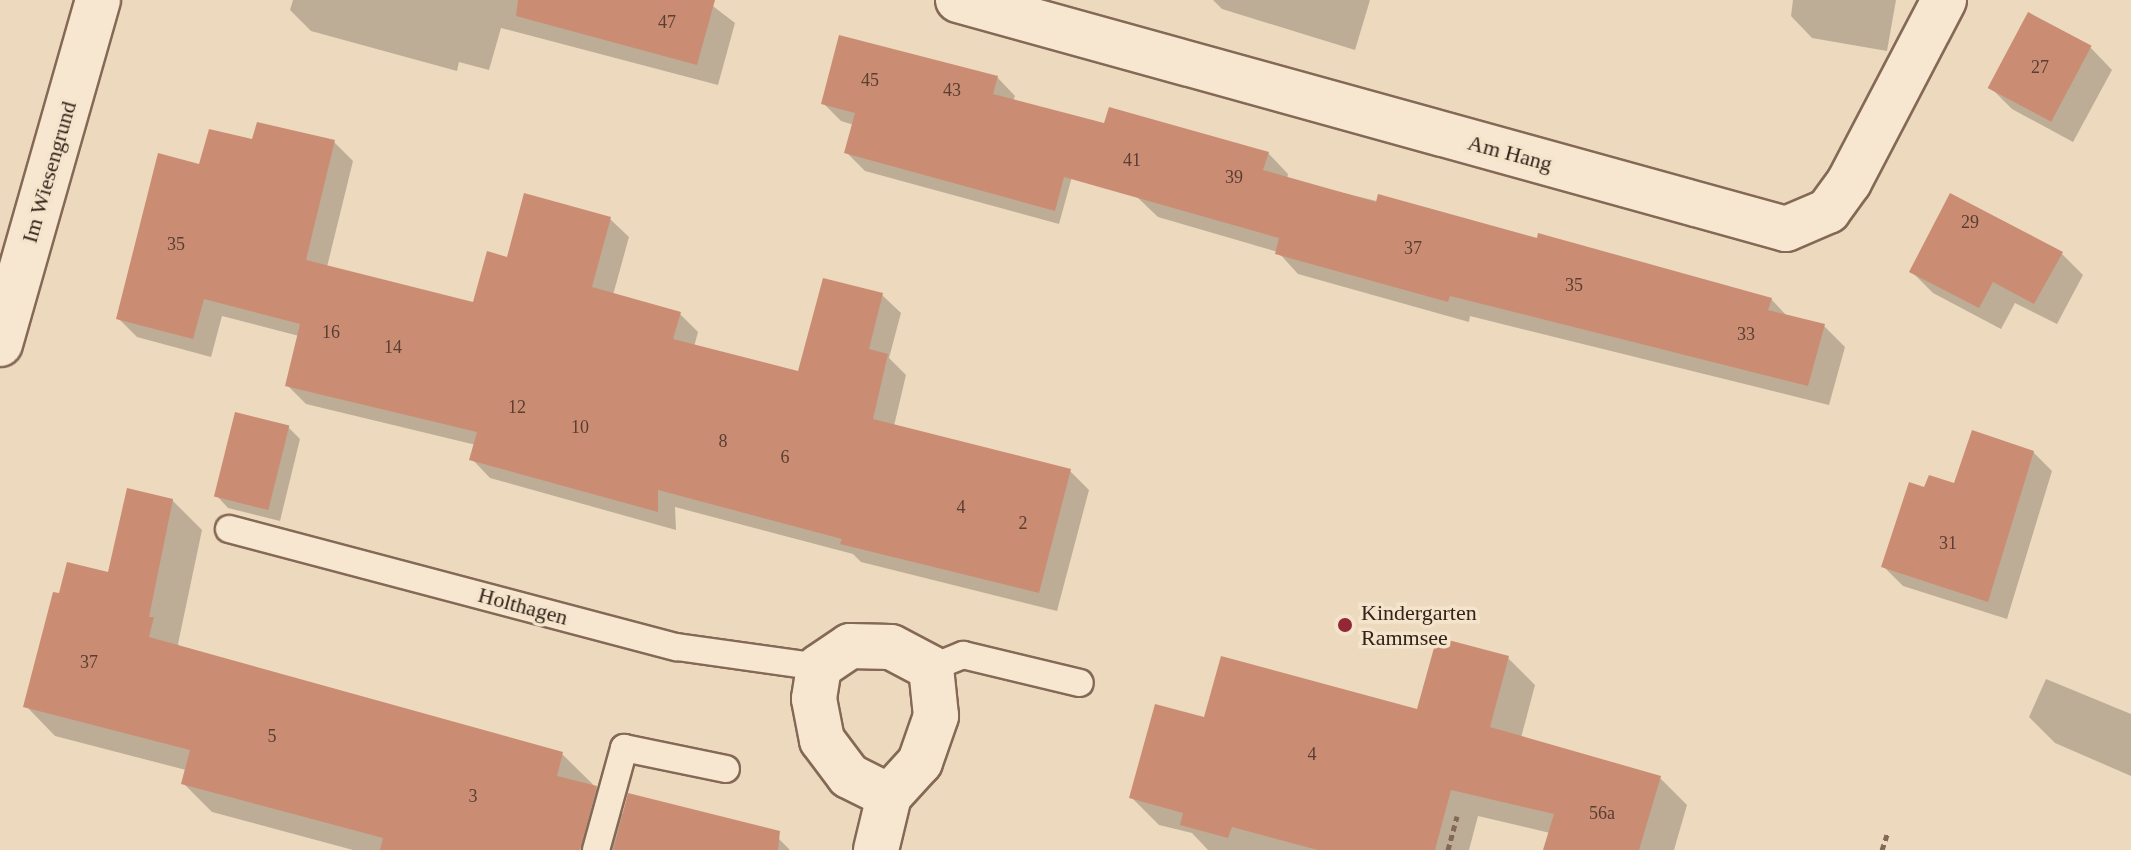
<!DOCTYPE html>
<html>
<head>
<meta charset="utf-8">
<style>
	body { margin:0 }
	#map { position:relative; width:2131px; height:850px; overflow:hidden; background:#edd9bd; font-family:"Times New Roman",serif }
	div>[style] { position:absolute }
	.shadow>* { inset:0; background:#0003 }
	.building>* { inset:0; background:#ca8d73; transform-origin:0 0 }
	.path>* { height:5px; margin-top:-2.5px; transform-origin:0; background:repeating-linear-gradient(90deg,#846957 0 6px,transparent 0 10px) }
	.roads { filter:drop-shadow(2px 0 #846957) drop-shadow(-2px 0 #846957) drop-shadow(0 2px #846957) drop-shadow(0 -2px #846957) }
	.service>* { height:26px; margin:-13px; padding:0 13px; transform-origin:13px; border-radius:13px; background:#f8e7d0 }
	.minor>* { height:44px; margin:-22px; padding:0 22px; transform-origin:22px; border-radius:22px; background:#f8e7d0 }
	.dots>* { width:22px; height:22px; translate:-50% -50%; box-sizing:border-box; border:4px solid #f4e4cc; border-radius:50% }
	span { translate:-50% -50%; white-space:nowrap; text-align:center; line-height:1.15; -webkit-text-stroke:7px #f4e4cc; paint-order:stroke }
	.number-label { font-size:18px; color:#593e31 }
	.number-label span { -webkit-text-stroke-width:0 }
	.street-label { font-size:22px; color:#33241b }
	.poi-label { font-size:22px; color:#33241b }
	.left { translate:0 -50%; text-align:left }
</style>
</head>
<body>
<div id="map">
	<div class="shadow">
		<div style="clip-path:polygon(293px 0,705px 0,735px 23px,718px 85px,501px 28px,489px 70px,459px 62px,457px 71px,311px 31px,290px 10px)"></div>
		<div style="clip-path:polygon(1213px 0,1370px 0,1355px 50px,1222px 9px)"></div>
		<div style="clip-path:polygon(1793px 0,1896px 0,1887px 51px,1812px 38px,1791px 16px)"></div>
		<div style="clip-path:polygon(2091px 48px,2112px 70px,2073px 142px,2012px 109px,1990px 87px)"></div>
		<div style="clip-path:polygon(997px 77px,1015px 96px,1013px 101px,1084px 133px,1059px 224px,865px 171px,847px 153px,854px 125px,841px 121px,823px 103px)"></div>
		<div style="clip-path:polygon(254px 141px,334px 142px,353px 161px,327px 267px,474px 305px,509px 259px,610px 219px,629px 237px,613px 295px,679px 313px,698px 332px,694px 347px,799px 374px,882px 295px,901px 313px,889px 358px,906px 375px,894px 426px,1070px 471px,1089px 490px,1057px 611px,861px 562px,853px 554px,675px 507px,676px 530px,490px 478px,472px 459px,476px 445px,306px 404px,287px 385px,299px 336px,222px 316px,211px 357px,137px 337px,118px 318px,201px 166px)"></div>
		<div style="clip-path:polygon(1268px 153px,1288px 174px,1287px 179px,1539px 241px,1540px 236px,1771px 299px,1788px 317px,1824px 326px,1845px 347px,1829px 405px,1470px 316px,1469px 322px,1298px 274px,1278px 252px,1158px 217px,1137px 197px)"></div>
		<div style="clip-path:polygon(2061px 253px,2083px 275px,2057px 324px,2015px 303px,2001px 329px,1933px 293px,1911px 271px)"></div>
		<div style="clip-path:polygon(288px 427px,300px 439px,280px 521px,228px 508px,217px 496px)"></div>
		<div style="clip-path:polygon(2033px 452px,2052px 471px,2007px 619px,1903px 586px,1883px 566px,1926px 489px,1955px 486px)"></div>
		<div style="clip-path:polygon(172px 500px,202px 530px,178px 644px,183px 649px,562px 754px,624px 815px,771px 831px,790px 850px,353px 850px,212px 812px,183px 783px,186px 770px,55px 736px,26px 706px,61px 596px,109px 574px)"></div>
		<div style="clip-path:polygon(1508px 658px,1535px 685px,1521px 738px,1660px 778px,1687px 805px,1674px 850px,1545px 850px,1550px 833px,1478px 816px,1469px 850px,1208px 850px,1192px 833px,1159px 825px,1131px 797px,1205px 720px,1419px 712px)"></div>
		<div style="clip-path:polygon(2046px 679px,2131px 714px,2131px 776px,2055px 743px,2029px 717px)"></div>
	</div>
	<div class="building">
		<div style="clip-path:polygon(518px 0,715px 0,697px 65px,516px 16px)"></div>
		<div style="left:2028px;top:12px;width:72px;height:86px;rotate:28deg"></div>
		<div style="clip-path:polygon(839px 35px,998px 76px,993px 94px,1104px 123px,1109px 107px,1269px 152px,1263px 170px,1376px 202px,1378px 194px,1537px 238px,1538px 233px,1772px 298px,1768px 310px,1825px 324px,1808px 386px,1450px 296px,1448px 302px,1275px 254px,1279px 238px,1064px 177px,1055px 211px,844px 153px,855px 113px,821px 104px)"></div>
		<div style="clip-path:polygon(257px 122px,335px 140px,306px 260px,473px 302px,487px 251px,507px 257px,524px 193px,611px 217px,592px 287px,681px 312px,673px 339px,798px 371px,823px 278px,883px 293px,869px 349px,888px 354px,873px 419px,1071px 469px,1039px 593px,840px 544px,842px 539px,658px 490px,658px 512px,469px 460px,477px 432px,285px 386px,300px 324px,204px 299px,193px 339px,116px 319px,158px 153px,199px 164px,209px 129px,252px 139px)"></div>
		<div style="clip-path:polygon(1950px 193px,2063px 252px,2034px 304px,1993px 282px,1979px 308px,1909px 272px)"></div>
		<div style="left:235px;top:412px;width:56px;height:87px;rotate:14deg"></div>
		<div style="clip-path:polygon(1972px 430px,2034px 451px,1988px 602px,1881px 567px,1909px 482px,1924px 487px,1929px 475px,1954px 483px)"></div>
		<div style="clip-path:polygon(127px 488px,173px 499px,149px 617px,154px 617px,149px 637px,563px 752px,557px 776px,597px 786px,580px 850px,380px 850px,383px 838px,181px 784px,190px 750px,23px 707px,53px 592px,59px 593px,67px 562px,108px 572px)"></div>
		<div style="clip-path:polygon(1437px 637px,1509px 656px,1490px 727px,1661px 776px,1639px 850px,1543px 850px,1554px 814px,1451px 790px,1435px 850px,1318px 850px,1232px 827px,1228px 838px,1180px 825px,1183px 813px,1129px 798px,1155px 704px,1204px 717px,1221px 656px,1417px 709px)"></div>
		<div style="clip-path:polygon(628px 793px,780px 831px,778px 850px,613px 850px)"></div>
	</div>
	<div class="path">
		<div style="left:1448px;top:850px;width:35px;rotate:-75deg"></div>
		<div style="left:1882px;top:850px;width:19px;rotate:-72deg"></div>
	</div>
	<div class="roads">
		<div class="service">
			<div style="left:229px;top:529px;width:463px;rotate:14.8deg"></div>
			<div style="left:677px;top:647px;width:143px;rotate:8deg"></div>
			<div style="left:931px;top:668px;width:35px;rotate:-22deg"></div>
			<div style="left:963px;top:655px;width:120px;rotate:13.5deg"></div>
			<div style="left:596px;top:850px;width:106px;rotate:-74.6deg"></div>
			<div style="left:624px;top:748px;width:104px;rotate:11.6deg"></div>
		</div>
		<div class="minor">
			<div style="left:958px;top:0;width:859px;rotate:15.46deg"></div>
			<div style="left:1786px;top:229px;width:46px;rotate:-23.2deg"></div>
			<div style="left:1828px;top:211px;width:36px;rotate:-54deg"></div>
			<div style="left:1849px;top:182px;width:205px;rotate:-62.4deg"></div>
			<div style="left:0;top:344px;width:358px;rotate:-74.1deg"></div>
			<div style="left:876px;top:850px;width:56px;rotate:-76.5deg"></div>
			<div style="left:889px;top:796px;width:46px;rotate:-47.6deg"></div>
			<div style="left:920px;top:762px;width:49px;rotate:-70.8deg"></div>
			<div style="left:936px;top:716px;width:48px;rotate:-95.9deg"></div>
			<div style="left:931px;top:668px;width:45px;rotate:-152.3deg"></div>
			<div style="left:891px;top:647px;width:41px;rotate:-178.6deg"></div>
			<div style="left:850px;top:646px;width:37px;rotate:146deg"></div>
			<div style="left:819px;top:667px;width:32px;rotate:99deg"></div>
			<div style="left:814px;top:699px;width:42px;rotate:79deg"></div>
			<div style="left:822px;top:740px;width:45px;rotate:53.1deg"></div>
			<div style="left:849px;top:776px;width:45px;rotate:26.6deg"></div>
		</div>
	</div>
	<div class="dots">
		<div style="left:1345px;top:625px;background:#922835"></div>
	</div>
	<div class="number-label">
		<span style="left:667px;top:22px">47</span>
		<span style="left:2040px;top:67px">27</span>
		<span style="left:870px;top:80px">45</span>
		<span style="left:952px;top:90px">43</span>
		<span style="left:1132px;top:160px">41</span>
		<span style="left:1234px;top:177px">39</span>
		<span style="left:1970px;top:222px">29</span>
		<span style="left:176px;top:244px">35</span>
		<span style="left:1413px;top:248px">37</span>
		<span style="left:1574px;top:285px">35</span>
		<span style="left:331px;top:332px">16</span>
		<span style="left:1746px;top:334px">33</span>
		<span style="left:393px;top:347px">14</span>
		<span style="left:517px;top:407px">12</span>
		<span style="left:580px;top:427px">10</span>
		<span style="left:723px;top:441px">8</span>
		<span style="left:785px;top:457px">6</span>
		<span style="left:961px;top:507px">4</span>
		<span style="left:1023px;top:523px">2</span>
		<span style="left:1948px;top:543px">31</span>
		<span style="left:89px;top:662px">37</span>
		<span style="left:272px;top:736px">5</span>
		<span style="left:1312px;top:754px">4</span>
		<span style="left:473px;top:796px">3</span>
		<span style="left:1602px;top:813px">56a</span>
	</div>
	<div class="street-label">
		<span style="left:1510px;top:153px;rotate:15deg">Am Hang</span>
		<span style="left:49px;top:172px;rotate:-74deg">Im Wiesengrund</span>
		<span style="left:523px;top:606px;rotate:15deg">Holthagen</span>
	</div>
	<div class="poi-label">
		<span class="left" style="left:1361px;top:625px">Kindergarten<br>Rammsee</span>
	</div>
</div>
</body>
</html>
